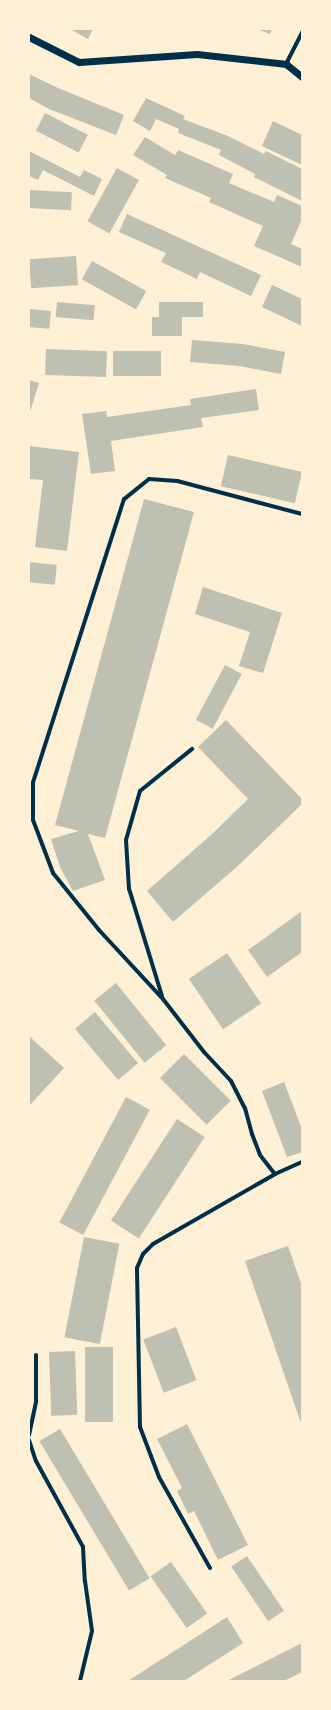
<!DOCTYPE html>
<html>
<head>
<meta charset="utf-8">
<style>
	body { margin:0 }
	#map { position:relative; width:331px; height:1710px; overflow:hidden; background:#fdf0d5; font-family:"Work Sans",sans-serif }
	div>[style] { position:absolute }
	.building>* { inset:0; background:#bec0b2; transform-origin:0 0 }
	.minor>* { height:4px; margin:-2px; padding:0 2px; transform-origin:2px; border-radius:2px; background:#003049 }
	.tertiary>* { height:7px; margin:-3.5px; padding:0 3.5px; transform-origin:3.5px; border-radius:3.5px; background:#003049 }
	span { translate:-50% -50%; white-space:nowrap; text-align:center; line-height:1.15; -webkit-text-stroke:4px #fdf0d5; paint-order:stroke }
	.frame { position:absolute; inset:0; border:30px solid #fdf0d5; pointer-events:none }
</style>
</head>
<body>
<div id="map">
	<div class="building">
		<div style="clip-path:polygon(70px 29px,93px 29px,88px 39px)"></div>
		<div style="clip-path:polygon(257px 29px,272px 29px,270px 34px)"></div>
		<div style="clip-path:polygon(29px 74px,58px 88px,124px 115px,116px 135px,49px 109px,29px 98px)"></div>
		<div style="clip-path:polygon(146px 98px,185px 116px,183px 119px,228px 136px,264px 154px,266px 151px,302px 169px,302px 201px,254px 177px,255px 174px,219px 155px,221px 150px,178px 133px,179px 129px,156px 119px,150px 131px,133px 121px)"></div>
		<div style="left:45px;top:113px;width:48px;height:20px;rotate:27deg"></div>
		<div style="clip-path:polygon(273px 121px,302px 135px,302px 165px,262px 146px)"></div>
		<div style="clip-path:polygon(145px 137px,175px 155px,178px 150px,233px 174px,229px 183px,274px 202px,277px 195px,302px 206px,302px 219px,291px 244px,302px 249px,302px 267px,254px 246px,263px 226px,209px 202px,211px 198px,165px 178px,167px 175px,133px 155px)"></div>
		<div style="clip-path:polygon(29px 151px,80px 177px,84px 170px,102px 179px,94px 196px,43px 170px,38px 180px,29px 176px)"></div>
		<div style="left:117px;top:168px;width:25px;height:61px;rotate:29deg"></div>
		<div style="left:29px;top:190px;width:43px;height:18px;rotate:3deg"></div>
		<div style="clip-path:polygon(127px 214px,261px 275px,251px 296px,200px 272px,197px 279px,161px 262px,166px 253px,119px 232px)"></div>
		<div style="left:76px;top:256px;width:29px;height:47px;rotate:86deg"></div>
		<div style="left:92px;top:261px;width:62px;height:21px;rotate:29deg"></div>
		<div style="clip-path:polygon(272px 285px,302px 299px,302px 326px,262px 307px)"></div>
		<div style="left:57px;top:302px;width:38px;height:15px;rotate:5deg"></div>
		<div style="clip-path:polygon(159px 302px,203px 302px,203px 317px,182px 317px,182px 336px,152px 336px,152px 317px,159px 317px)"></div>
		<div style="left:29px;top:309px;width:22px;height:18px;rotate:5deg"></div>
		<div style="clip-path:polygon(192px 340px,243px 344px,285px 352px,281px 374px,239px 366px,190px 362px)"></div>
		<div style="left:46px;top:349px;width:61px;height:26px;rotate:2deg"></div>
		<div style="left:113px;top:351px;width:48px;height:25px"></div>
		<div style="clip-path:polygon(29px 380px,39px 383px,29px 415px)"></div>
		<div style="clip-path:polygon(256px 389px,259px 410px,201px 418px,203px 427px,111px 441px,115px 471px,91px 474px,82px 414px,106px 411px,107px 417px,191px 405px,190px 399px)"></div>
		<div style="clip-path:polygon(29px 446px,79px 452px,67px 551px,35px 547px,43px 480px,29px 479px)"></div>
		<div style="left:228px;top:455px;width:76px;height:32px;rotate:13deg"></div>
		<div style="clip-path:polygon(144px 499px,194px 512px,105px 838px,88px 834px,105px 880px,73px 891px,60px 867px,51px 839px,79px 831px,55px 825px)"></div>
		<div style="left:29px;top:562px;width:28px;height:20px;rotate:6deg"></div>
		<div style="clip-path:polygon(203px 587px,282px 613px,263px 673px,239px 666px,250px 632px,195px 614px)"></div>
		<div style="left:225px;top:665px;width:19px;height:62px;rotate:28deg"></div>
		<div style="clip-path:polygon(226px 720px,302px 799px,302px 804px,240px 864px,173px 922px,147px 891px,211px 835px,248px 799px,198px 747px)"></div>
		<div style="clip-path:polygon(302px 911px,302px 952px,267px 977px,248px 950px)"></div>
		<div style="left:227px;top:953px;width:61px;height:46px;rotate:56deg"></div>
		<div style="left:116px;top:983px;width:80px;height:28px;rotate:51deg"></div>
		<div style="left:95px;top:1012px;width:67px;height:26px;rotate:50deg"></div>
		<div style="clip-path:polygon(29px 1036px,64px 1068px,29px 1106px)"></div>
		<div style="left:184px;top:1054px;width:66px;height:34px;rotate:45deg"></div>
		<div style="clip-path:polygon(284px 1082px,302px 1129px,302px 1152px,287px 1157px,262px 1091px)"></div>
		<div style="left:126px;top:1097px;width:27px;height:142px;rotate:28deg"></div>
		<div style="left:177px;top:1119px;width:33px;height:121px;rotate:33deg"></div>
		<div style="left:84px;top:1237px;width:36px;height:102px;rotate:11deg"></div>
		<div style="clip-path:polygon(288px 1246px,302px 1286px,302px 1426px,245px 1261px)"></div>
		<div style="left:176px;top:1327px;width:57px;height:35px;rotate:69deg"></div>
		<div style="left:85px;top:1347px;width:28px;height:75px"></div>
		<div style="left:75px;top:1351px;width:64px;height:26px;rotate:88deg"></div>
		<div style="clip-path:polygon(187px 1424px,248px 1545px,218px 1560px,194px 1511px,188px 1514px,177px 1491px,182px 1488px,157px 1439px)"></div>
		<div style="left:60px;top:1429px;width:174px;height:24px;rotate:59deg"></div>
		<div style="left:247px;top:1556px;width:66px;height:19px;rotate:56deg"></div>
		<div style="left:171px;top:1562px;width:63px;height:25px;rotate:55deg"></div>
		<div style="clip-path:polygon(227px 1617px,243px 1643px,184px 1681px,128px 1681px)"></div>
		<div style="clip-path:polygon(302px 1643px,302px 1672px,284px 1681px,227px 1681px)"></div>
	</div>
	<div class="minor">
		<div style="left:286px;top:64px;width:36px;rotate:-63deg"></div>
		<div style="left:302px;top:514px;width:129px;rotate:-165.2deg"></div>
		<div style="left:177px;top:481px;width:28px;rotate:-176deg"></div>
		<div style="left:149px;top:479px;width:32px;rotate:141deg"></div>
		<div style="left:124px;top:499px;width:298px;rotate:107.8deg"></div>
		<div style="left:33px;top:783px;width:37px;rotate:90deg"></div>
		<div style="left:33px;top:820px;width:57px;rotate:69.3deg"></div>
		<div style="left:53px;top:873px;width:73px;rotate:51.1deg"></div>
		<div style="left:99px;top:930px;width:94px;rotate:47.2deg"></div>
		<div style="left:163px;top:999px;width:67px;rotate:52.3deg"></div>
		<div style="left:204px;top:1052px;width:40px;rotate:47deg"></div>
		<div style="left:231px;top:1081px;width:30px;rotate:63deg"></div>
		<div style="left:245px;top:1108px;width:27px;rotate:75deg"></div>
		<div style="left:252px;top:1134px;width:22px;rotate:69deg"></div>
		<div style="left:260px;top:1155px;width:24px;rotate:52deg"></div>
		<div style="left:275px;top:1174px;width:30px;rotate:-24deg"></div>
		<div style="left:162px;top:996px;width:112px;rotate:-107.1deg"></div>
		<div style="left:129px;top:889px;width:49px;rotate:-93.5deg"></div>
		<div style="left:126px;top:840px;width:51px;rotate:-74.1deg"></div>
		<div style="left:140px;top:791px;width:67px;rotate:-38.9deg"></div>
		<div style="left:29px;top:1435px;width:35px;rotate:-78deg"></div>
		<div style="left:36px;top:1401px;width:46px;rotate:-90deg"></div>
		<div style="left:29px;top:1440px;width:22px;rotate:72deg"></div>
		<div style="left:36px;top:1461px;width:98px;rotate:61.3deg"></div>
		<div style="left:83px;top:1547px;width:34px;rotate:87deg"></div>
		<div style="left:85px;top:1581px;width:50px;rotate:82deg"></div>
		<div style="left:92px;top:1631px;width:51px;rotate:103.5deg"></div>
		<div style="left:210px;top:1568px;width:104px;rotate:-119.3deg"></div>
		<div style="left:159px;top:1477px;width:53px;rotate:-110.8deg"></div>
		<div style="left:140px;top:1427px;width:159px;rotate:-91.1deg"></div>
		<div style="left:137px;top:1268px;width:15px;rotate:-67deg"></div>
		<div style="left:143px;top:1254px;width:14px;rotate:-45deg"></div>
		<div style="left:153px;top:1244px;width:141px;rotate:-29.8deg"></div>
	</div>
	<div class="tertiary">
		<div style="left:29px;top:37px;width:56px;rotate:26.6deg"></div>
		<div style="left:79px;top:62px;width:118px;rotate:-3.9deg"></div>
		<div style="left:197px;top:54px;width:90px;rotate:6.4deg"></div>
		<div style="left:286px;top:64px;width:21px;rotate:39deg"></div>
	</div>
	<div class="frame"></div>
</div>
</body>
</html>
